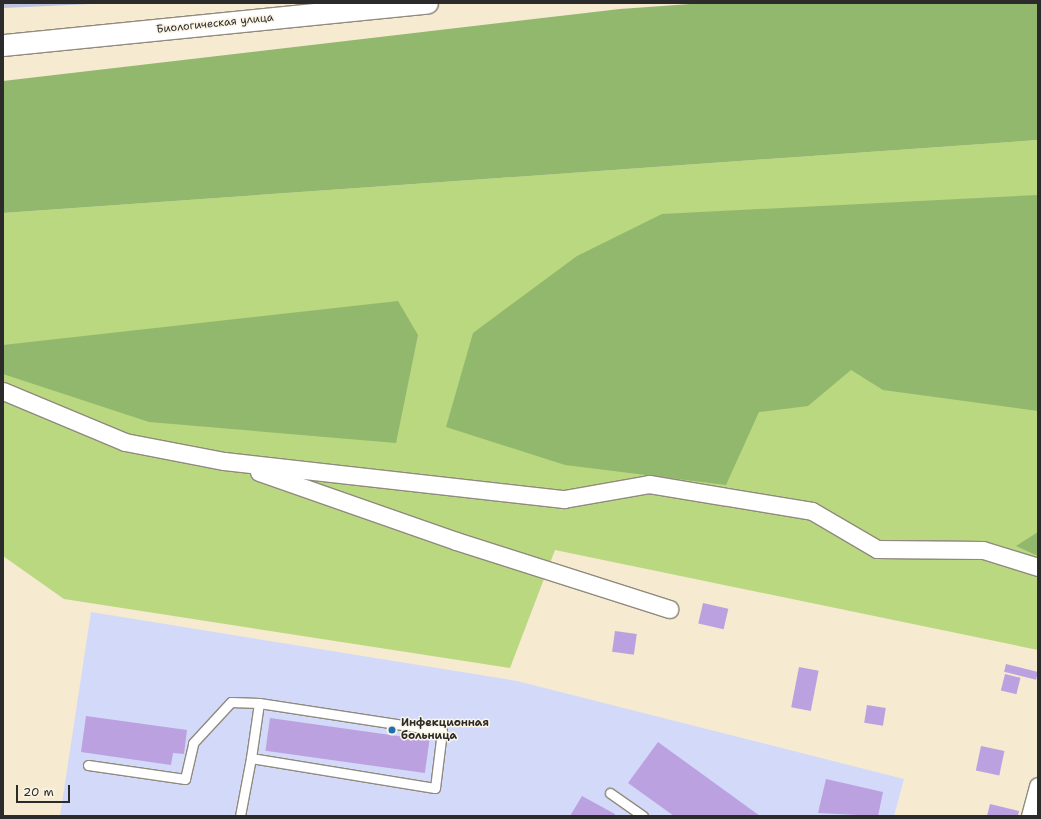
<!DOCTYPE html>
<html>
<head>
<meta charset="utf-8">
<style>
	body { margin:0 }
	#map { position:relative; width:1041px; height:819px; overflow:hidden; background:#f6ead1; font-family:"Shantell Sans",sans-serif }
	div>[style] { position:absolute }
	.built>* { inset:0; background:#d3d9f9 }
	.industrial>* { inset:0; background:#bcc3de }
	.green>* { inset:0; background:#b9d87f }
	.forest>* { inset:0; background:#92b86e }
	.building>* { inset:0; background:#bca1e0; transform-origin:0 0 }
	.roads { filter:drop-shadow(1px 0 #908a7e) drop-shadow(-1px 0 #908a7e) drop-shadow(0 1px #908a7e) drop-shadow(0 -1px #908a7e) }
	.service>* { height:9px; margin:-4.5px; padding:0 4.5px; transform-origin:4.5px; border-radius:4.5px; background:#fff }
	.minor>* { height:17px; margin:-8.5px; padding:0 8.5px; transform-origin:8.5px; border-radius:8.5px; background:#fff }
	.tertiary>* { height:21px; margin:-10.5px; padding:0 10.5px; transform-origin:10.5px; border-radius:10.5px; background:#fff }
	.dots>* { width:11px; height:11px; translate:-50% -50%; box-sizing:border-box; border:2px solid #fcf5e5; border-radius:50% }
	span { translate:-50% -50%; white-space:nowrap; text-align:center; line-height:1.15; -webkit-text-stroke:3px #fcf5e5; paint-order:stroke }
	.street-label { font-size:11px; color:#2b2b2b }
	.poi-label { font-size:11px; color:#2b2b2b; font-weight:700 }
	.left { translate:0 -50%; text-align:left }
	.frame { position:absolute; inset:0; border:4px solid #2b2b2b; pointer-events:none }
	.scale { position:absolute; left:16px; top:785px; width:54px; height:18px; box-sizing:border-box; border:2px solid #2b2b2b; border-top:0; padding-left:5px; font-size:12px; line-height:14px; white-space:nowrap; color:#2b2b2b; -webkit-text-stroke:3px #fcf5e5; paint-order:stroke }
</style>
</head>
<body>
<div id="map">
	<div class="built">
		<div style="clip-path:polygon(91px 612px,517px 681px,904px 779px,894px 816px,60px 816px)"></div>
	</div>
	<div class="industrial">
		<div style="clip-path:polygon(3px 3px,113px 3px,3px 8px)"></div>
	</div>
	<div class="green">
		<div style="clip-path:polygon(1038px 140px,1038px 650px,555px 550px,510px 668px,64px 599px,3px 556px,3px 213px)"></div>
	</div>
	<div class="forest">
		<div style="clip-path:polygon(704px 3px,1038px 3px,1038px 140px,3px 213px,3px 81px,620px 9px)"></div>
		<div style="clip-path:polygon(1038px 195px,1038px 411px,883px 390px,851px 370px,808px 406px,759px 412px,726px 485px,565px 465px,446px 427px,473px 333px,577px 256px,662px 214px)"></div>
		<div style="clip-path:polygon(398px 301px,418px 335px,396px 443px,149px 422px,3px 374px,3px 345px)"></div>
		<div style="clip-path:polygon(1038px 532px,1038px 556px,1016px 546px)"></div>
	</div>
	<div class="building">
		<div style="left:703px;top:603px;width:26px;height:21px;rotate:13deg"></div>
		<div style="left:615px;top:631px;width:22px;height:21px;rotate:8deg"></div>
		<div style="left:1006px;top:664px;width:33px;height:8px;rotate:14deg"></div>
		<div style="left:799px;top:667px;width:20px;height:41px;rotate:11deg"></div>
		<div style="left:1005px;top:674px;width:16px;height:17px;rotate:14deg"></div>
		<div style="left:867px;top:705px;width:19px;height:18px;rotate:9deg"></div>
		<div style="clip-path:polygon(86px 716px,187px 730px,184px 754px,173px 753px,171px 765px,81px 752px)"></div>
		<div style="left:270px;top:718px;width:161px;height:33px;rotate:8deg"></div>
		<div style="clip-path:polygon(658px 742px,760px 816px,674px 816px,628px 783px)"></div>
		<div style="left:981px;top:746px;width:24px;height:25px;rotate:12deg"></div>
		<div style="clip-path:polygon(826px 779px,883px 792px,878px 816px,818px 813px)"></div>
		<div style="clip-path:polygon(582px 796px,615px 814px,614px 816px,570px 816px)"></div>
		<div style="clip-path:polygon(990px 804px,1019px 811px,1018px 816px,987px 816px)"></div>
	</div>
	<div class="roads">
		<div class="service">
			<div style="left:88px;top:765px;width:98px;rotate:8.2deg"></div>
			<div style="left:185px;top:779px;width:37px;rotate:-77deg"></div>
			<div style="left:193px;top:743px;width:56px;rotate:-47.2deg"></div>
			<div style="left:231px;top:702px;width:28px;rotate:2deg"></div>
			<div style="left:610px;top:793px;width:40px;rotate:34.9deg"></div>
			<div style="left:240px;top:816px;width:59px;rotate:-79.3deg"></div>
			<div style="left:251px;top:758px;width:186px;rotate:9.3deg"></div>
			<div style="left:435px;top:788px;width:57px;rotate:-83deg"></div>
			<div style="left:442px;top:731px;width:185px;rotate:-171.3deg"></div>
			<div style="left:259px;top:703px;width:56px;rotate:98.3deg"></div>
		</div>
		<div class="minor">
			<div style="left:3px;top:391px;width:132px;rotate:22.7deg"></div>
			<div style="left:125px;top:442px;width:101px;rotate:10.9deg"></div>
			<div style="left:224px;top:461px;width:342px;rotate:6.4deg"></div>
			<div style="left:564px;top:499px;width:86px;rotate:-10deg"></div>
			<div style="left:649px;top:484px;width:165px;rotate:9.4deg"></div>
			<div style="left:812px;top:511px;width:75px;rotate:30.3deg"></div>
			<div style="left:877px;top:549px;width:106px;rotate:0.5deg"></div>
			<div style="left:983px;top:550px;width:58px;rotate:17.2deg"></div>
			<div style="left:259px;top:472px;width:209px;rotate:19.3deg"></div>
			<div style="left:456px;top:541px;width:224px;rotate:17.7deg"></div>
			<div style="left:1030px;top:816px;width:31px;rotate:-75deg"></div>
		</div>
		<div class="tertiary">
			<div style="left:3px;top:45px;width:426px;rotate:-5.7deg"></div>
		</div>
	</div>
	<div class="dots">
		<div style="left:392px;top:730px;background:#1f6fb2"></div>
	</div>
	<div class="street-label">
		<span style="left:215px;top:24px;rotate:-6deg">Биологическая улица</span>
	</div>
	<div class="poi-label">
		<span class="left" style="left:401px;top:730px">Инфекционная<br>больница</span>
	</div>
	<div class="frame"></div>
	<div class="scale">20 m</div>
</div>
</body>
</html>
